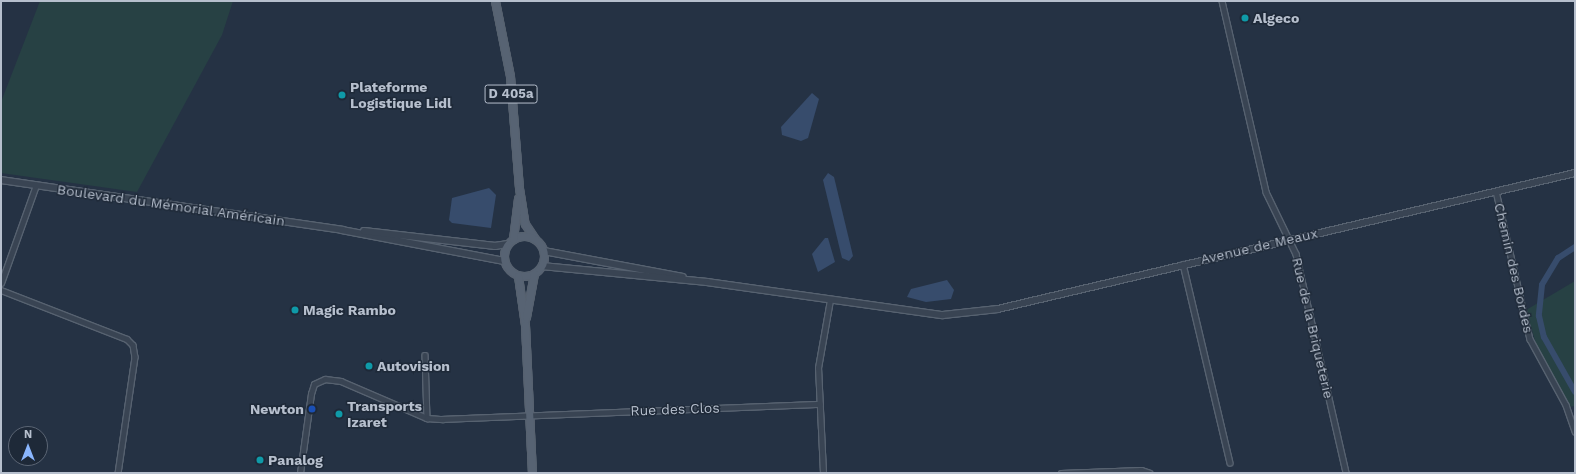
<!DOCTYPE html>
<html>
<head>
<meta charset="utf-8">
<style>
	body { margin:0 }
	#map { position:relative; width:1576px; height:474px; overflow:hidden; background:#253244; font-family:"Work Sans",sans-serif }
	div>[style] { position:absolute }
	.green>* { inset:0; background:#274144 }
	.water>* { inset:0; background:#374c6c }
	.canal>* { height:6px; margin:-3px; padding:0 3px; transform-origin:3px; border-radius:3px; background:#374c6c }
	.roads { filter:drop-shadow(1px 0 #576270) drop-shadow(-1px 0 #576270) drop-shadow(0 1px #576270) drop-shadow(0 -1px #576270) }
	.minor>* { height:4.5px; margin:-2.25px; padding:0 2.25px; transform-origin:2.25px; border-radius:2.25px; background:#394453 }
	.tertiary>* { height:5.5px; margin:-2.75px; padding:0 2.75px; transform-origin:2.75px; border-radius:2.75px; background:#394453 }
	.primary>* { height:7px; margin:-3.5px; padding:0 3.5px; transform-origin:3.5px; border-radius:3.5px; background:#576373 }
	.primary>.ring { margin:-3.5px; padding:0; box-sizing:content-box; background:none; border:7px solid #576373; border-radius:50% }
	.dots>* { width:11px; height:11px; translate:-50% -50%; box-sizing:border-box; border:2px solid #1e2938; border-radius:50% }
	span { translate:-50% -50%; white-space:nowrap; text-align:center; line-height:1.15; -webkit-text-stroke:3px #1e2938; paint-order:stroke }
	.shield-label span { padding:1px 3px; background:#1e2938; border:1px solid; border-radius:3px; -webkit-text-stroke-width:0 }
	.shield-label { font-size:13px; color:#b6bfcd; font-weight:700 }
	.poi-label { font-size:14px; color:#b6bfcd; font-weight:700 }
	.left { translate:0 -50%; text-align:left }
	.right { translate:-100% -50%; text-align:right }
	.street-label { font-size:14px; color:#b6bfcd }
	.frame { position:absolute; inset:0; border:2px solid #b6bfcd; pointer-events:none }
	.north { position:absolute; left:8px; top:426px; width:40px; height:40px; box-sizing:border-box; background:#1e2938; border:1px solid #5b6574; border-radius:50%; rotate:0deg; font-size:11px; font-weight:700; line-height:16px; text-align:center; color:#b6bfcd }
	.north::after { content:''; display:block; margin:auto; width:14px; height:18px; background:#8ab6fe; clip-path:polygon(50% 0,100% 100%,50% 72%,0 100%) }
</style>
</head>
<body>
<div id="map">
	<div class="green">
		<div style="clip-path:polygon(40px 1px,233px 1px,222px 35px,137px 192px,1px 173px,1px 102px)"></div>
		<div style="clip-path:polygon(1575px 281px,1575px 406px,1569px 407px,1539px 354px,1526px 310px)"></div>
	</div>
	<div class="water">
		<div style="clip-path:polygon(812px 93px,819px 99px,808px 138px,801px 141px,782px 135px,781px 127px)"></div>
		<div style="clip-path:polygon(828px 173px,834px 177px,853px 256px,849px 261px,842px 258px,823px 180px)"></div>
		<div style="clip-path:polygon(489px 188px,496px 195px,491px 228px,452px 223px,449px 220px,452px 198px)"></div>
		<div style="clip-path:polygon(825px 238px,828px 238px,835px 262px,818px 272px,812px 254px)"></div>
		<div style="clip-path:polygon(947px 280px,954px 290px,951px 299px,926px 302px,907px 297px,911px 289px)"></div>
	</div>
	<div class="canal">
		<div style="left:1575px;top:247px;width:20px;rotate:147deg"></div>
		<div style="left:1558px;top:258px;width:31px;rotate:121deg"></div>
		<div style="left:1542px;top:285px;width:31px;rotate:96deg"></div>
		<div style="left:1539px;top:316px;width:22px;rotate:77deg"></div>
		<div style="left:1544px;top:337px;width:63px;rotate:60.6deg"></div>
	</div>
	<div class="roads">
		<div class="minor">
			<div style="left:1222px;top:1px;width:196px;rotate:77deg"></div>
			<div style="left:1266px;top:192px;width:69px;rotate:64.2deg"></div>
			<div style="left:1296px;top:254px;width:225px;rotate:77.1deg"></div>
			<div style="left:1496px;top:191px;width:152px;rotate:77.1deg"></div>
			<div style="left:1530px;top:339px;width:75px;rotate:61.4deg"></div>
			<div style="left:1566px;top:405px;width:28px;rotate:71deg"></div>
			<div style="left:1183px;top:264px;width:204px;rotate:76.7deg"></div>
			<div style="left:1px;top:283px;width:104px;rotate:-70.3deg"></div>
			<div style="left:1px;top:290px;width:135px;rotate:21.3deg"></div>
			<div style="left:127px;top:339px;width:8px;rotate:45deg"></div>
			<div style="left:133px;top:345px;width:12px;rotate:81deg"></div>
			<div style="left:135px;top:357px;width:117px;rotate:98.3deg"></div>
			<div style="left:425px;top:355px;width:63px;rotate:88.2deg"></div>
			<div style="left:300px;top:473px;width:80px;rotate:-82.1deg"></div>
			<div style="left:311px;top:394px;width:10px;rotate:-73deg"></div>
			<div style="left:314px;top:384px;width:12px;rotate:-24deg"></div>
			<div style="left:325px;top:379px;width:16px;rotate:7deg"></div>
			<div style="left:341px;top:381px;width:94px;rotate:23.3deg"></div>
			<div style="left:427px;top:418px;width:16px;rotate:4deg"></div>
			<div style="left:443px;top:419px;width:377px;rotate:-2.3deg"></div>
			<div style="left:823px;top:473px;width:105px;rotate:-92.7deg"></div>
			<div style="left:818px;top:368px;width:69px;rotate:-80deg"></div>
			<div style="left:1061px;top:473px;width:80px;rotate:-2.1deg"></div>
			<div style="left:1141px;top:470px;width:9px;rotate:18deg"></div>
		</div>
		<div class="tertiary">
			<div style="left:1px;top:180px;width:345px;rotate:8.3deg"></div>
			<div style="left:342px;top:230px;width:165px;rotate:10.8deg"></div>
			<div style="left:364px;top:231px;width:132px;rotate:6.5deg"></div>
			<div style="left:495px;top:246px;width:13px;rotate:-9deg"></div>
			<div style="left:544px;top:251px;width:141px;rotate:10.6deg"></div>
			<div style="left:542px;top:266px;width:166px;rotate:5.5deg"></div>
			<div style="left:707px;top:282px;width:238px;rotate:8deg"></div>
			<div style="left:943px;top:315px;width:55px;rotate:-6.2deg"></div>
			<div style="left:998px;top:309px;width:593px;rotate:-13.26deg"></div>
		</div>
		<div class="primary">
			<div style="left:495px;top:1px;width:76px;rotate:78.7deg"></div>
			<div style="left:510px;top:76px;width:112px;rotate:85.4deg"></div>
			<div style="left:519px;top:188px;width:36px;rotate:81deg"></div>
			<div style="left:525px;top:224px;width:18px;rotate:56deg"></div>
			<div class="ring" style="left:504px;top:236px;width:33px;height:33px"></div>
			<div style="left:513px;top:239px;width:41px;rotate:-83deg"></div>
			<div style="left:518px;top:276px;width:49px;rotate:81.9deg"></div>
			<div style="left:525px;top:325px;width:148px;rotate:87.3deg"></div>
			<div style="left:526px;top:317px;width:44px;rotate:-79.5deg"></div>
		</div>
	</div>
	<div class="dots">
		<div style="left:1245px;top:18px;background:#0f9aa8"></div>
		<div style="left:342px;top:95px;background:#0f9aa8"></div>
		<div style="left:295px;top:310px;background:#0f9aa8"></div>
		<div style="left:369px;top:366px;background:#0f9aa8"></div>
		<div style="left:312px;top:409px;background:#1a4fb4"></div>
		<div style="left:339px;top:414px;background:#0f9aa8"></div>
		<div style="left:260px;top:460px;background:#0f9aa8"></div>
	</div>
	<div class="shield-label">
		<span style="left:511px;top:94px">D 405a</span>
	</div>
	<div class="poi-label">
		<span class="left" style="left:1253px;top:18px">Algeco</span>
		<span class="left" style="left:350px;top:95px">Plateforme<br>Logistique Lidl</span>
		<span class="left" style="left:303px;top:310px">Magic Rambo</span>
		<span class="left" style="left:377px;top:366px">Autovision</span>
		<span class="left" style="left:347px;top:414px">Transports<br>Izaret</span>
		<span class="right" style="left:304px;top:409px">Newton</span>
		<span class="left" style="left:268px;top:460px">Panalog</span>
	</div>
	<div class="street-label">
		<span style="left:171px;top:205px;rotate:8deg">Boulevard du Mémorial Américain</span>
		<span style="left:1259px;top:246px;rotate:-13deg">Avenue de Meaux</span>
		<span style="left:1514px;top:268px;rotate:77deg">Chemin des Bordes</span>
		<span style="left:1313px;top:328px;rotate:77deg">Rue de la Briqueterie</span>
		<span style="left:675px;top:409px;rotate:-2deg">Rue des Clos</span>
	</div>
	<div class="frame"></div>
	<div class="north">N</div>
</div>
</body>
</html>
